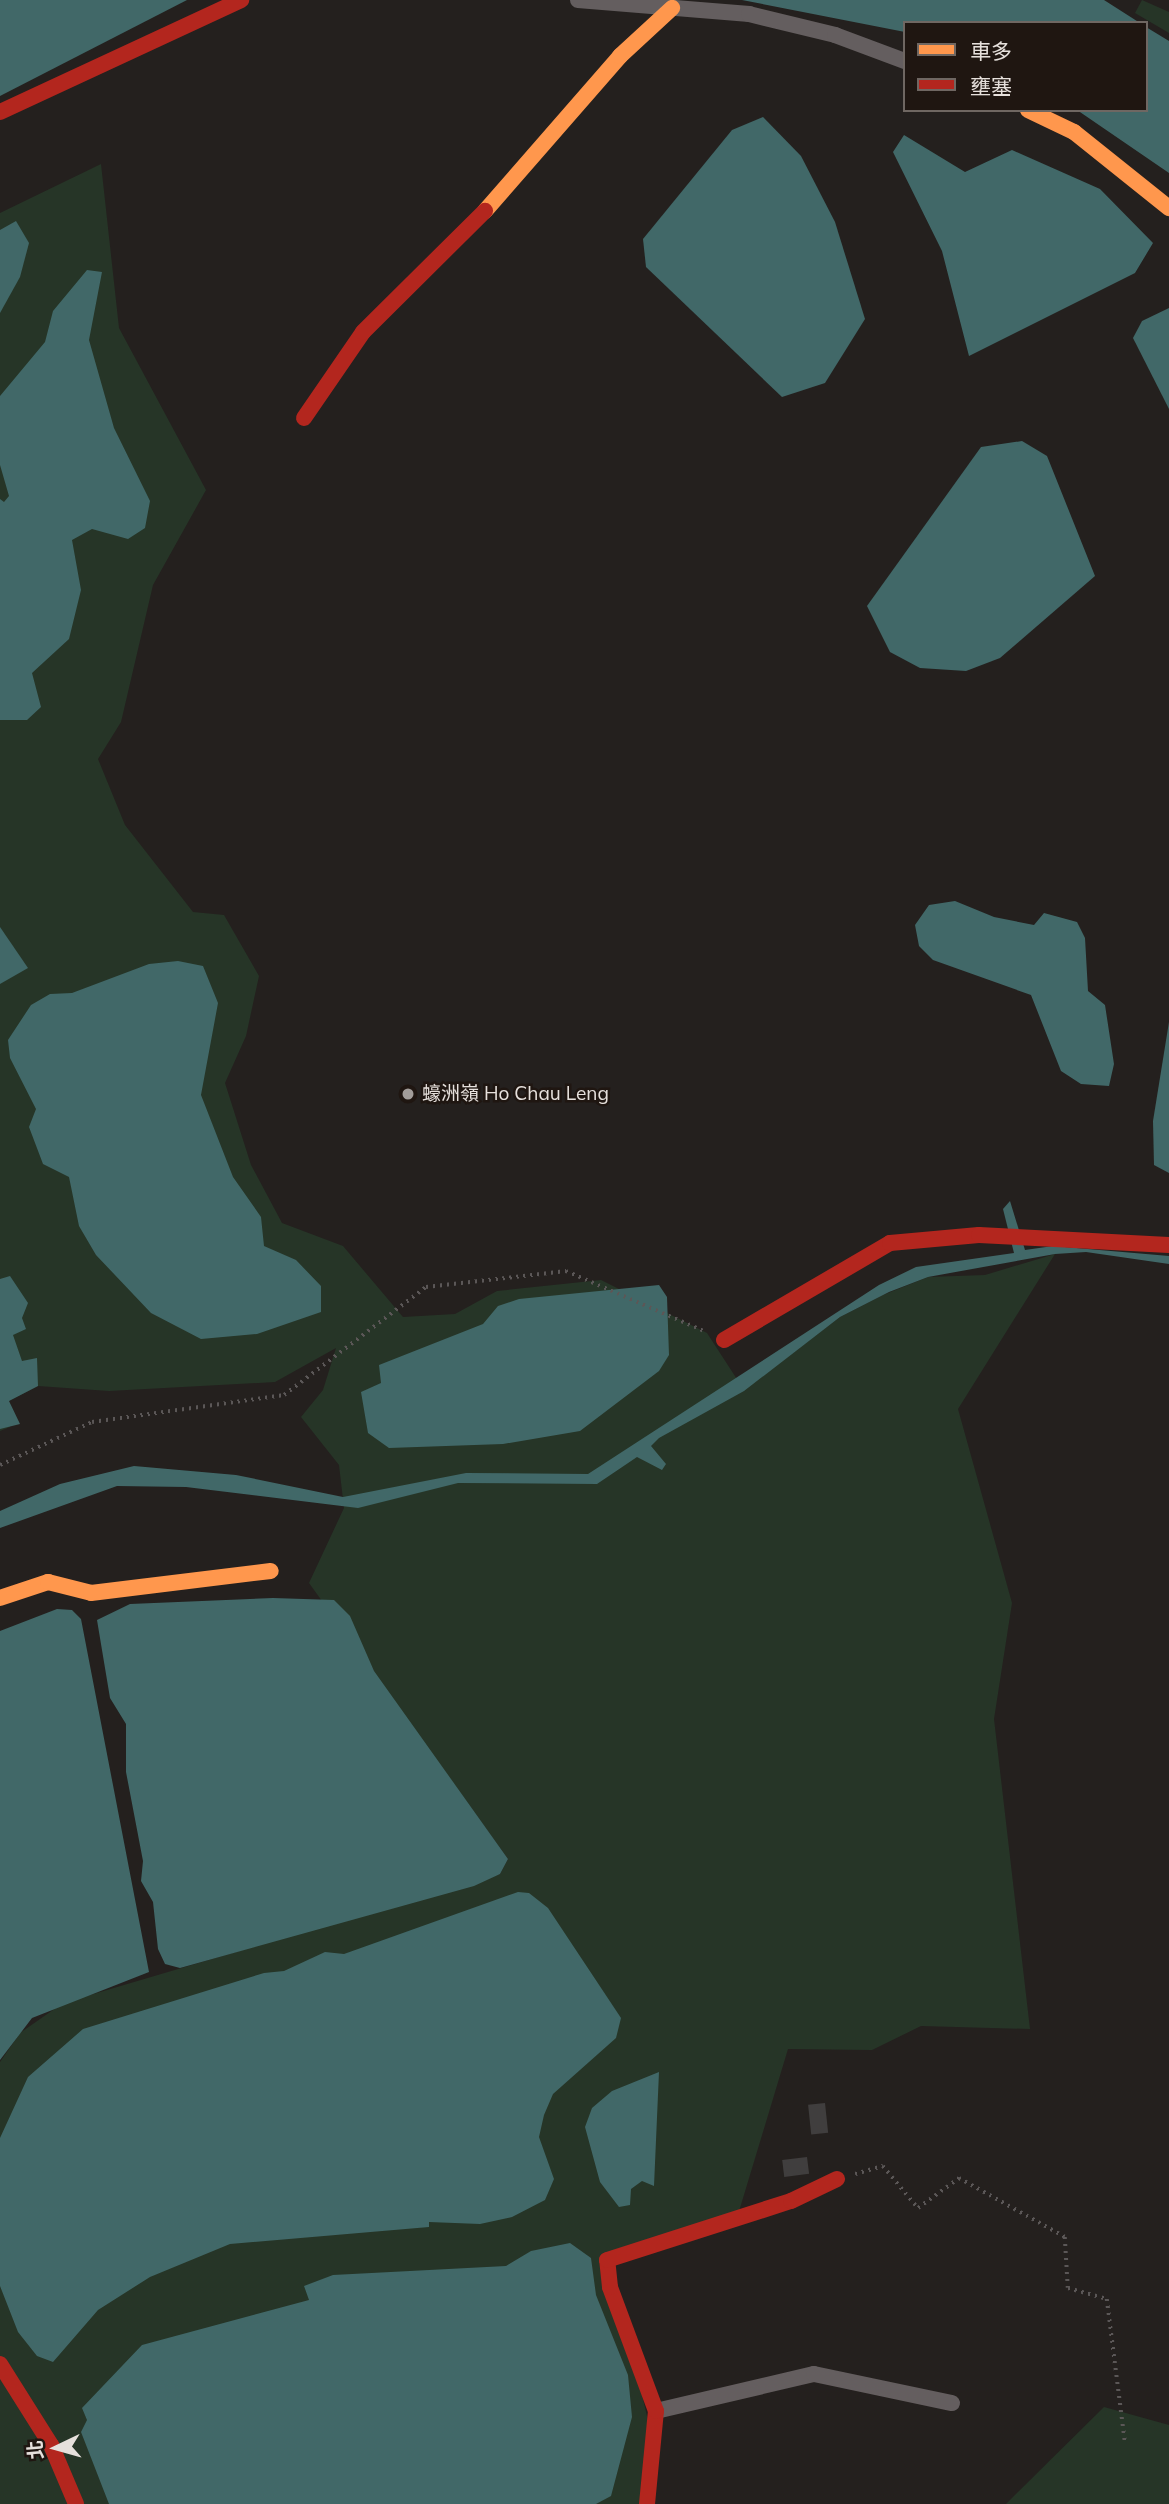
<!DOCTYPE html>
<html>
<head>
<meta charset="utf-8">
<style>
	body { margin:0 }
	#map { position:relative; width:1169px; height:2504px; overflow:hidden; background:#24201e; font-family:Mulish,"Noto Sans TC",sans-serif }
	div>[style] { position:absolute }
	.green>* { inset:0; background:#263527 }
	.water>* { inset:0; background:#416868 }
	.building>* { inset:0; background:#403e3e; transform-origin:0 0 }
	.path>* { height:3.5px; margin-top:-1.75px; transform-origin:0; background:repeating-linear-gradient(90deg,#5b5757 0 2px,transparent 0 7px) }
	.street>* { height:16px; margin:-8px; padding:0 8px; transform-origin:8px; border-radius:8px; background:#645e5f }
	.slow>* { height:16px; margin:-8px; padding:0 8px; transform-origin:8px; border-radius:8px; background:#ff974d }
	.jam>* { height:16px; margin:-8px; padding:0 8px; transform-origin:8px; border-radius:8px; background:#b3261e }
	.dots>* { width:19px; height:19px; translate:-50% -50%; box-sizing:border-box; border:4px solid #1f1611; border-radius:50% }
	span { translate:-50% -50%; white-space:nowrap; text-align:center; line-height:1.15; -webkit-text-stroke:5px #1f1611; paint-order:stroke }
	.poi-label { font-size:19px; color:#e6e0dc }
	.left { translate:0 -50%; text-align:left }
	.legend { position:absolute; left:903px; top:21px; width:245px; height:91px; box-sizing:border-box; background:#1f1611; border:2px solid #6f6762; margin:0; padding:9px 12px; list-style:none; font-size:21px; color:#e6e0dc }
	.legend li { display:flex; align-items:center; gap:14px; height:35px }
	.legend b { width:35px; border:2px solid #6f6762 }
	.north { position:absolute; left:21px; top:2413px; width:70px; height:70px; -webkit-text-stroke:5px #1f1611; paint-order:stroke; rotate:265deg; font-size:19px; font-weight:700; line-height:28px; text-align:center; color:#e6e0dc }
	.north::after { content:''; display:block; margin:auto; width:24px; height:32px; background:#e6e0dc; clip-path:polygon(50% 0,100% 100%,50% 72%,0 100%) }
</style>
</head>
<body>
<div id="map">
	<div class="green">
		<div style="clip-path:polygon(1142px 0,1169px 12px,1169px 33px,1135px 13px)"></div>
		<div style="clip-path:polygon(101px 164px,119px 328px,206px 490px,153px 585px,121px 722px,98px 759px,125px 825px,193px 912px,224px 915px,259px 976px,246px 1036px,225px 1083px,251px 1165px,282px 1223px,343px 1246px,403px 1317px,455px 1314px,497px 1291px,601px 1280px,707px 1333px,744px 1390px,840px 1317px,883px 1295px,928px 1277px,985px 1275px,1055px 1254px,958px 1409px,1012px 1603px,994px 1719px,1030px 2029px,921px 2026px,872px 2050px,788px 2049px,737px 2218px,609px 2254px,650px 2429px,644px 2504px,0 2504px,0 2062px,20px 2033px,63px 2003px,500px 1874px,508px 1859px,309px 1583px,344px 1508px,339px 1465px,301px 1417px,323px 1390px,336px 1348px,275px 1382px,109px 1391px,38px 1386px,9px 1401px,10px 1427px,0 1431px,0 213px)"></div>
		<div style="clip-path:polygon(1104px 2407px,1169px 2425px,1169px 2504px,1006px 2504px)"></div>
	</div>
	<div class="water">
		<div style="clip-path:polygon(0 0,187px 0,0 96px)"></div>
		<div style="clip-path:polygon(742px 0,1104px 0,1140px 23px,905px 23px,905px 32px)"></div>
		<div style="clip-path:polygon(1146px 27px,1169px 41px,1169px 173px,1077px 110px,1146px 110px)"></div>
		<div style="clip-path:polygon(763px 117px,801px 156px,835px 222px,865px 319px,825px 383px,782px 397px,646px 267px,643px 239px,732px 130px)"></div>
		<div style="clip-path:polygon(904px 135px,965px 172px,1012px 150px,1100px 189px,1153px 243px,1135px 273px,969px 356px,942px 251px,893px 152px)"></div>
		<div style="clip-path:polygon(16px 221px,29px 243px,20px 277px,0 313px,0 230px)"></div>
		<div style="clip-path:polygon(87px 270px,102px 272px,89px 340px,114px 428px,150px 501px,145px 528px,128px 539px,92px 529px,72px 540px,81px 590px,69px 639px,32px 673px,41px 707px,27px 720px,0 720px,0 499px,4px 502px,9px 496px,0 465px,0 396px,45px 342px,53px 311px)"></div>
		<div style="clip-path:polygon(1169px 308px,1169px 409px,1133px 338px,1142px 321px)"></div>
		<div style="clip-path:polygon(1022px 441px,1047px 456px,1095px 576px,1000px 658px,966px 671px,920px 668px,890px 652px,867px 606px,981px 447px)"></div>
		<div style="clip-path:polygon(955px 901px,994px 917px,1034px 925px,1044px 913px,1077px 922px,1085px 938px,1088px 991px,1105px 1005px,1114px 1064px,1109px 1086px,1081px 1084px,1061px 1071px,1031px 995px,933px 960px,919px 946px,915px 925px,929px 905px)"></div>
		<div style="clip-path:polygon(0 927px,28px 968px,0 984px)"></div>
		<div style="clip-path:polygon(178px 961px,203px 966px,218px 1003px,201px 1095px,233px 1177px,261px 1217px,264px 1246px,296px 1260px,321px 1286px,321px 1312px,257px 1334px,201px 1339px,151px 1313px,96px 1255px,79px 1226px,69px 1177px,43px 1164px,29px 1127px,36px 1109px,10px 1058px,8px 1040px,31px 1005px,50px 994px,72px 993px,149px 964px)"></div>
		<div style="clip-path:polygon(1169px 1022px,1169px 1173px,1154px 1165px,1153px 1121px)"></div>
		<div style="clip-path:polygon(1010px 1201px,1025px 1250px,1053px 1246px,1169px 1256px,1169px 1264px,1086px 1252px,1055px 1254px,928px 1277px,889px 1292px,840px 1317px,744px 1391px,659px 1438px,651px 1446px,666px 1464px,662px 1470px,637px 1457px,597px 1484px,458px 1483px,358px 1508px,186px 1487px,117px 1486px,0 1528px,0 1511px,60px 1484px,134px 1466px,236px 1475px,343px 1497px,466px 1473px,588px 1474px,879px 1285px,916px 1267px,1014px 1253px,1003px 1209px)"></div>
		<div style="clip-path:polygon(10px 1276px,28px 1303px,22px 1318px,26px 1329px,13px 1335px,22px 1361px,37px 1358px,38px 1386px,9px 1401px,20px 1424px,0 1429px,0 1279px)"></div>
		<div style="clip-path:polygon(659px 1285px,667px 1297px,669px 1355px,659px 1371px,580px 1431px,503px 1444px,389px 1448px,368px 1433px,361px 1392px,381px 1383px,379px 1365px,483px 1324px,498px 1306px,519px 1299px)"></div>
		<div style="clip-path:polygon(273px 1598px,334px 1600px,350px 1616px,374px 1671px,508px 1859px,500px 1874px,474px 1886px,180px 1968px,165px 1964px,158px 1949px,153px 1902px,141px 1881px,143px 1861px,126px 1772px,126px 1724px,110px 1698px,97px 1620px,130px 1604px)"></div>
		<div style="clip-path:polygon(57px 1609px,72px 1610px,81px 1619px,149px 1972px,32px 2018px,0 2060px,0 1631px)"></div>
		<div style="clip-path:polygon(518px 1892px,529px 1893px,548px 1908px,621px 2018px,616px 2038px,553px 2094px,544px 2115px,539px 2137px,554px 2179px,545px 2200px,512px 2217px,480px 2224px,429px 2222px,429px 2227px,230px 2244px,150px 2277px,98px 2310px,53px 2362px,37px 2356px,18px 2332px,0 2286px,0 2138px,28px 2077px,83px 2029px,264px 1973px,284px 1971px,325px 1952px,344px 1954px)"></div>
		<div style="clip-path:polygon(659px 2072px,654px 2186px,642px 2181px,631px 2189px,630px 2205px,619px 2207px,600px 2182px,585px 2127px,592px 2108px,612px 2091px)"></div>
		<div style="clip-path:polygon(570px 2243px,591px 2258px,596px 2295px,628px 2375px,632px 2417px,611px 2496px,596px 2504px,109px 2504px,81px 2432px,87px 2420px,82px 2408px,142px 2345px,309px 2300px,304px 2286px,333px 2275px,506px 2266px,531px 2251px)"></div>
	</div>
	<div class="building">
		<div style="left:825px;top:2103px;width:30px;height:17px;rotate:84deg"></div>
		<div style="left:807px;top:2157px;width:17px;height:25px;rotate:83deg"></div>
	</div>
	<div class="path">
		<div style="left:0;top:1465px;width:102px;rotate:-25.1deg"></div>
		<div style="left:92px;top:1422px;width:194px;rotate:-8deg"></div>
		<div style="left:284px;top:1395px;width:178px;rotate:-37.3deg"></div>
		<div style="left:426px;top:1287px;width:141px;rotate:-6.5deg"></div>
		<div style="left:566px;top:1271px;width:153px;rotate:23.5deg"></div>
		<div style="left:855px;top:2174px;width:29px;rotate:-16deg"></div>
		<div style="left:883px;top:2166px;width:55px;rotate:50.2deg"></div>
		<div style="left:918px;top:2208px;width:51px;rotate:-36.2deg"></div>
		<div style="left:959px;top:2178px;width:121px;rotate:29.1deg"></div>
		<div style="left:1065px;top:2237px;width:51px;rotate:86.6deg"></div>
		<div style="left:1068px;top:2288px;width:41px;rotate:15.8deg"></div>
		<div style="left:1107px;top:2299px;width:144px;rotate:82.8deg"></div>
	</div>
	<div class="street">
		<div style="left:578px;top:0;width:172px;rotate:4.7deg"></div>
		<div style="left:749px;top:14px;width:89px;rotate:13.7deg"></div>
		<div style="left:835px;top:35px;width:75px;rotate:20.4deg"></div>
		<div style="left:656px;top:2411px;width:162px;rotate:-13.2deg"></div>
		<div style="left:814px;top:2374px;width:141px;rotate:11.9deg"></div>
	</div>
	<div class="slow">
		<div style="left:1028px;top:110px;width:51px;rotate:25.6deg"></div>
		<div style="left:1074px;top:132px;width:122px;rotate:38.7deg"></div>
		<div style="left:485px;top:211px;width:206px;rotate:-48.9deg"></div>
		<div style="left:620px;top:56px;width:71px;rotate:-42.7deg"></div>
		<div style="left:0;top:1598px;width:51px;rotate:-18.4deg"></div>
		<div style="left:48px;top:1582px;width:44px;rotate:14.3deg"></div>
		<div style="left:91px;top:1593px;width:181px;rotate:-7deg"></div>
	</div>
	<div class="jam">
		<div style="left:0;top:112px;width:266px;rotate:-24.9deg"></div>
		<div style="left:304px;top:418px;width:104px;rotate:-55.5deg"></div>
		<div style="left:363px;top:332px;width:172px;rotate:-44.8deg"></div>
		<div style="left:724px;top:1340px;width:192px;rotate:-30.3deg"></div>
		<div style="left:890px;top:1243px;width:89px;rotate:-5.1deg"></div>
		<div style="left:979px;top:1235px;width:190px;rotate:3deg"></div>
		<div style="left:0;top:2364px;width:96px;rotate:57.8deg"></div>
		<div style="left:51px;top:2445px;width:64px;rotate:67deg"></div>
		<div style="left:647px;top:2504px;width:93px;rotate:-84.5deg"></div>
		<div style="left:656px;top:2411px;width:132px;rotate:-110.4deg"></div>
		<div style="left:610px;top:2287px;width:27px;rotate:-96deg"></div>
		<div style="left:607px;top:2260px;width:193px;rotate:-17.8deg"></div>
		<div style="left:791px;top:2201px;width:51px;rotate:-25.6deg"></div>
	</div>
	<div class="dots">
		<div style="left:408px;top:1094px;background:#a29d9a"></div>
	</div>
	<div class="poi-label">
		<span class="left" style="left:422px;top:1094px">蠔洲嶺 Ho Chau Leng</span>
	</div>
	<ul class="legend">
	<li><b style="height:9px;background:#ff974d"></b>車多</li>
	<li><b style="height:9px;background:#b3261e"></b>壅塞</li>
	</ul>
	<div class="north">北</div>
</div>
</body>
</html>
